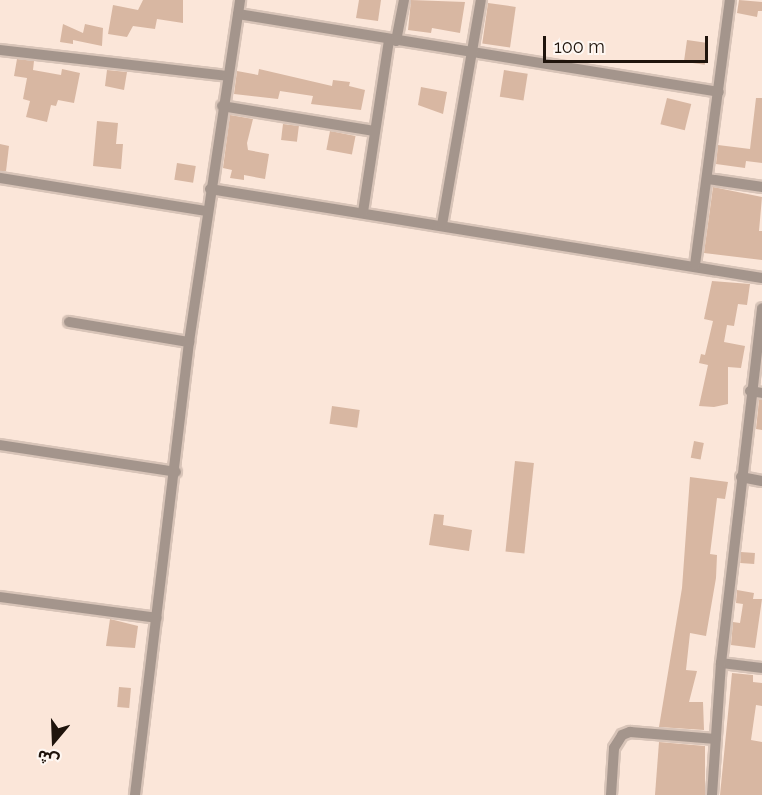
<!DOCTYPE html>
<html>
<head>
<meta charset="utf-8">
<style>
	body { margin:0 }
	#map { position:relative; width:762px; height:795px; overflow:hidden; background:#fbe6d9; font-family:Raleway,"Noto Sans Arabic",sans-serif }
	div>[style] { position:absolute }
	.building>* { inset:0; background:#d8b7a2; transform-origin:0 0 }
	.roads { filter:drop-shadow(2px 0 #d8c4b8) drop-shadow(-2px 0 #d8c4b8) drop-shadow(0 2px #d8c4b8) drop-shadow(0 -2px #d8c4b8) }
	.street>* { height:10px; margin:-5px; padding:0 5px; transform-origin:5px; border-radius:5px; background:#a4958c }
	span { translate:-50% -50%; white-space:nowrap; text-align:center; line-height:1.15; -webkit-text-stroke:6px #fef7f2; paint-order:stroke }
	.north { position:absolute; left:24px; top:711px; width:60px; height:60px; -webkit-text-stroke:4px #fef7f2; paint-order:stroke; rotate:199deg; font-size:16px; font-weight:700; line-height:24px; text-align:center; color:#1f140c }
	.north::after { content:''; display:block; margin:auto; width:21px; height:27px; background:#1f140c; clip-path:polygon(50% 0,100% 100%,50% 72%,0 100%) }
	.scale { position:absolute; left:543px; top:36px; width:165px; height:27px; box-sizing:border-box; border:3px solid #1f140c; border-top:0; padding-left:8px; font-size:18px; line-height:21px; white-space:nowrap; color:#1f140c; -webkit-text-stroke:4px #fef7f2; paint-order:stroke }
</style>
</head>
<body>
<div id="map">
	<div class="building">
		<div style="clip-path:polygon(143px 0,183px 0,183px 23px,157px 19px,155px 29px,133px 26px,127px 37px,108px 34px,113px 5px,138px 10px)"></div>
		<div style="clip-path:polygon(359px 0,381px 0,378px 21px,356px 18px)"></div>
		<div style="clip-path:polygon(411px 0,465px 2px,460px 33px,432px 28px,431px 33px,408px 30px)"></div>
		<div style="clip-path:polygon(739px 0,762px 2px,762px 11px,758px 11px,757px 17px,737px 13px)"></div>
		<div style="left:488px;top:3px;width:28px;height:41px;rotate:8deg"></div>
		<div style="clip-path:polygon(63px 24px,83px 33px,85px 24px,103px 28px,102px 46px,73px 40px,73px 44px,60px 42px)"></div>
		<div style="left:687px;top:40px;width:21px;height:22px;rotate:8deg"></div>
		<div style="clip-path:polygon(17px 59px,34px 61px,33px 70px,61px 75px,62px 69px,80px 73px,74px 103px,58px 100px,56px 106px,51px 105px,47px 122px,26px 117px,30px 101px,23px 99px,27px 78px,14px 76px)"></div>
		<div style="clip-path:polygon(259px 69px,332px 86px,333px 80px,350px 82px,349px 86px,365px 90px,361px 110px,311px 104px,313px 96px,280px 91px,278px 99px,234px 94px,237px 71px,258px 75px)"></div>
		<div style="clip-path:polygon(107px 70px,127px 72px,124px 90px,105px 86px)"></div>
		<div style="left:504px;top:70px;width:24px;height:27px;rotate:9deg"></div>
		<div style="clip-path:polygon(421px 87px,447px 92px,443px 114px,418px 105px)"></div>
		<div style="left:667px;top:98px;width:25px;height:27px;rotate:14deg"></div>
		<div style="clip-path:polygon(756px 98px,762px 98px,762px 163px,746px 161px,745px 168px,716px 164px,718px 145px,750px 149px)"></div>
		<div style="clip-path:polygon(230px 115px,253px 119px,247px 143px,248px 150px,269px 154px,265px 179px,244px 175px,244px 180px,230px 178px,232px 170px,223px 168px)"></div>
		<div style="clip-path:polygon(97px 121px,118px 123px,116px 144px,123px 144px,121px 169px,93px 166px)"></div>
		<div style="left:283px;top:124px;width:16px;height:16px;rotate:7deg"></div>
		<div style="left:330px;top:131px;width:26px;height:19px;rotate:11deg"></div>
		<div style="clip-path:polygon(0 144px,9px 146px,6px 171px,0 171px)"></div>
		<div style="left:177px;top:163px;width:19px;height:17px;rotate:9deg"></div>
		<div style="clip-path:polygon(713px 187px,762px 197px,759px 231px,762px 231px,762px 260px,704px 253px)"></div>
		<div style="clip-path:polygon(712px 281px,750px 284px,747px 305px,738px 304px,734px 326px,727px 325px,724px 342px,745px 346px,741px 368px,728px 367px,728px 404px,714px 407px,699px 406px,708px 365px,699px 363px,701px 354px,705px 355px,713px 321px,704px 319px)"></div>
		<div style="clip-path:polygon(759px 400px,762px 400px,762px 430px,756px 429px)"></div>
		<div style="left:332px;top:406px;width:28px;height:18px;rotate:8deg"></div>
		<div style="left:694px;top:441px;width:10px;height:17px;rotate:11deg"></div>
		<div style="left:515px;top:461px;width:19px;height:91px;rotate:6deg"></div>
		<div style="clip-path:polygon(690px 477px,728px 482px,725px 499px,717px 498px,710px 554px,717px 555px,716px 578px,706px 636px,690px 633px,686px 670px,697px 671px,689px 702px,703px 702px,704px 730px,659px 727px,682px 588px)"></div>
		<div style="clip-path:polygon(434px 514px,444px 515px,443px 525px,472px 530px,469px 551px,429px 545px)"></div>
		<div style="left:741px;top:552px;width:14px;height:11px;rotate:4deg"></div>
		<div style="clip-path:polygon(737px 590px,754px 593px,753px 599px,762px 599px,755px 648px,731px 645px,733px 622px,740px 623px,743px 604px,736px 603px)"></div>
		<div style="clip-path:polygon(110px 619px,138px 626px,135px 648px,106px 646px)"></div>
		<div style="clip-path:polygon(732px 673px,753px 675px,753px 682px,762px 683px,762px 706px,756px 705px,751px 740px,762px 742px,762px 795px,720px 795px)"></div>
		<div style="left:119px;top:687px;width:12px;height:20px;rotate:5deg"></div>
		<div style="clip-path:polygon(659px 742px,705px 746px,705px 795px,655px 795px)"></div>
	</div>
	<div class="roads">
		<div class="street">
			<div style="left:238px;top:14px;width:487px;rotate:9.2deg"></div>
			<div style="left:396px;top:41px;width:42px;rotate:-79deg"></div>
			<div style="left:0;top:50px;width:228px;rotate:6.5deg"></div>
			<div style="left:222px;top:106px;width:154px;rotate:9.3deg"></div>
			<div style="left:0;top:178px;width:209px;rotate:9.1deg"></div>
			<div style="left:708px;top:179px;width:55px;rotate:8.4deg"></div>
			<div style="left:210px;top:189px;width:559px;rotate:9.16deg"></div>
			<div style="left:363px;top:212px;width:174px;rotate:-81.4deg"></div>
			<div style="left:442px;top:225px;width:228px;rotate:-80.2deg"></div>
			<div style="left:695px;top:265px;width:267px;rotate:-82.5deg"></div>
			<div style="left:69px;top:322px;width:122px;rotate:9.5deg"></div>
			<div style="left:750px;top:391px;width:12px;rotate:9deg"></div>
			<div style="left:0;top:445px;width:178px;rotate:8.7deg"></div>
			<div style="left:741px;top:477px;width:21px;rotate:11deg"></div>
			<div style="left:0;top:597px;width:158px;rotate:7.6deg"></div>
			<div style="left:721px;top:663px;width:41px;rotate:7deg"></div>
			<div style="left:135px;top:795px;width:456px;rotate:-83.2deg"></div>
			<div style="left:189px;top:342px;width:346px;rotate:-81.5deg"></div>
			<div style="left:611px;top:795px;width:47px;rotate:-86.3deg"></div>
			<div style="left:614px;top:748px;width:15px;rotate:-58deg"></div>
			<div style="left:622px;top:735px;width:9px;rotate:-21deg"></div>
			<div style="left:630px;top:732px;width:86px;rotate:4.7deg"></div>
			<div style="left:712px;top:795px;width:132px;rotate:-86.1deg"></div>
			<div style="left:721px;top:663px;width:357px;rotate:-83.4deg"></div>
		</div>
	</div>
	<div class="north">ش</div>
	<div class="scale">100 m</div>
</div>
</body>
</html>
